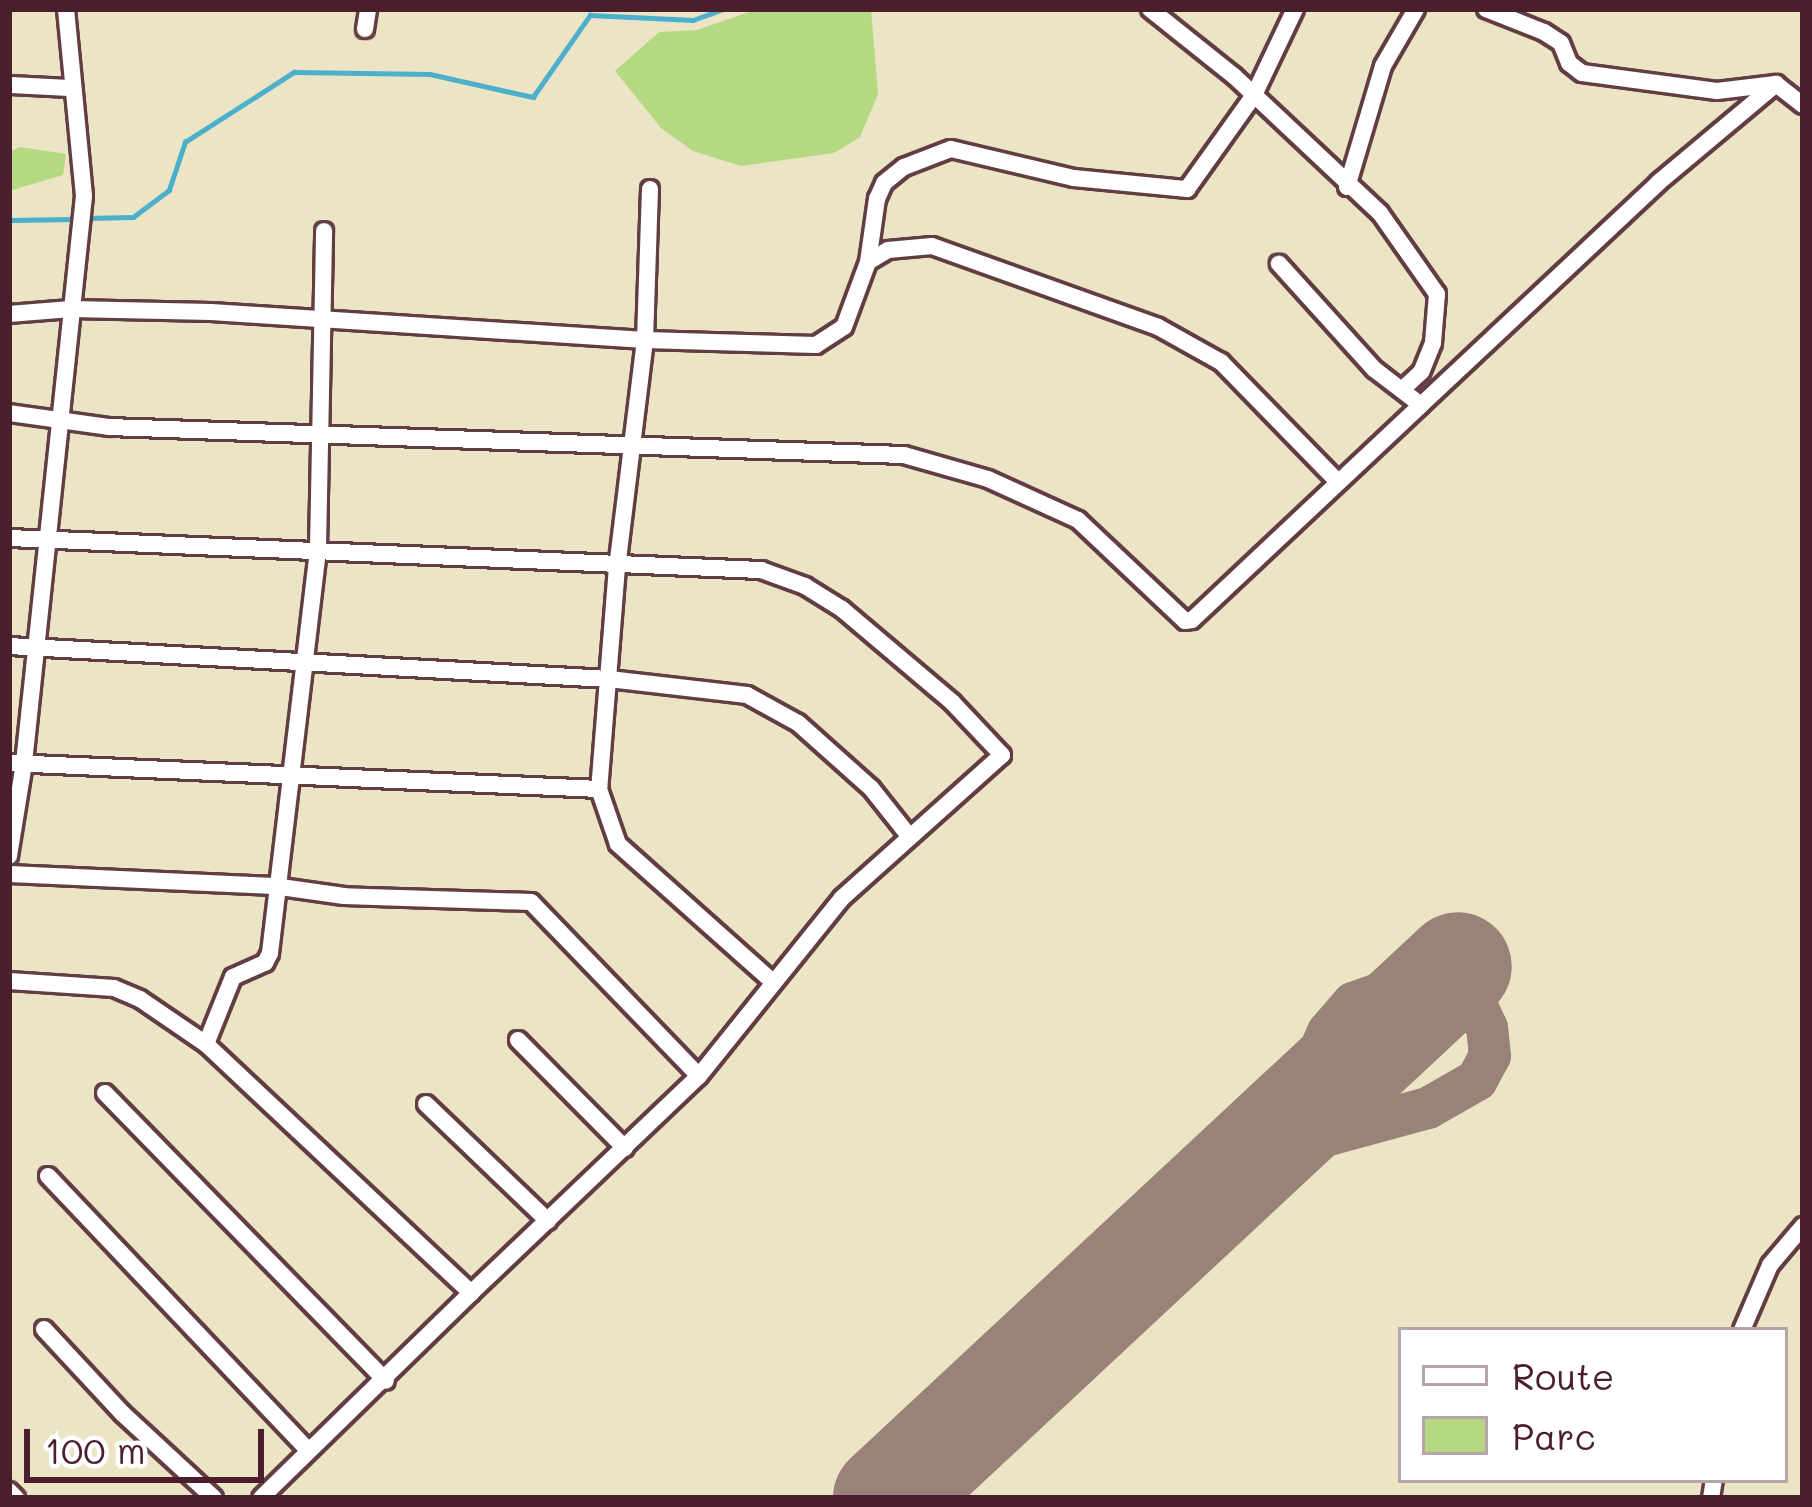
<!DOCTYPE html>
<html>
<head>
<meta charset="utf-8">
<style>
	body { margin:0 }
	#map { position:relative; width:1812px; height:1507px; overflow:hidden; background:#ebe5c5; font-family:Mali,sans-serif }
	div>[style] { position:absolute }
	.green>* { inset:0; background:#b4d982 }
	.stream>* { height:4.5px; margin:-2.25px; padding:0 2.25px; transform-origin:2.25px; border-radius:2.25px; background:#4cb0cc }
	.taxiway>* { height:42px; margin:-21px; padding:0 21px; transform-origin:21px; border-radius:21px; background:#9a8278 }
	.runway>* { height:108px; margin:-54px; padding:0 54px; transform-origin:54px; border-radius:54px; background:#9a8278 }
	.roads { filter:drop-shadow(3px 0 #623d42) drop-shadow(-3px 0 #623d42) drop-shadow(0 3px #623d42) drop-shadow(0 -3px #623d42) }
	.minor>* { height:16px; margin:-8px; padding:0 8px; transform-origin:8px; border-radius:8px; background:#fff }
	span { translate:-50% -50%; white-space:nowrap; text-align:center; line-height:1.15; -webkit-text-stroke:10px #fff; paint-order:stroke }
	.frame { position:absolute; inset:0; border:12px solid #4a1f2b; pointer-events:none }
	.legend { position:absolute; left:1398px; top:1327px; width:390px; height:156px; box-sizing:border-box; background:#fff; border:3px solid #b7a5aa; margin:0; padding:15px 21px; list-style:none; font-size:36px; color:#4a1f2b }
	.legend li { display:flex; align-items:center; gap:24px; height:60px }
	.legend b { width:60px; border:3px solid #b7a5aa }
	.scale { position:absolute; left:24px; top:1429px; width:240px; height:54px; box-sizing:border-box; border:6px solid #4a1f2b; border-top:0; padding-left:15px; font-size:36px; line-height:42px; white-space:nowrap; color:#4a1f2b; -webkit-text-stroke:9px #fff; paint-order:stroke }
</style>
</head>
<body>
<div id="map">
	<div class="green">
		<div style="clip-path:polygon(758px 9px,871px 9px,878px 94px,860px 137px,834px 153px,741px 166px,693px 151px,661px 128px,615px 71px,659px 32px,697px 30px)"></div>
		<div style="clip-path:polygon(20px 147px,66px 154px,63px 175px,9px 191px,9px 152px)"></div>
	</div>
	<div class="stream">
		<div style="left:87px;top:218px;width:46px;rotate:-1.2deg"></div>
		<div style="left:133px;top:217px;width:45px;rotate:-36.9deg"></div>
		<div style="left:169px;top:190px;width:51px;rotate:-71.6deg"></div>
		<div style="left:185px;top:142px;width:130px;rotate:-32.7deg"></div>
		<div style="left:294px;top:72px;width:136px;rotate:0.8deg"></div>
		<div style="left:430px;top:74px;width:106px;rotate:12.6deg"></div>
		<div style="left:533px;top:97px;width:100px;rotate:-55.2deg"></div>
		<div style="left:590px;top:15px;width:103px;rotate:2.8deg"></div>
		<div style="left:693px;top:20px;width:32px;rotate:-20deg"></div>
		<div style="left:9px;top:220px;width:66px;rotate:-0.9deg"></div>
	</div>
	<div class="taxiway">
		<div style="left:1255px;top:1155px;width:179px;rotate:-15.2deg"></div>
		<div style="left:1428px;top:1108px;width:56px;rotate:-29.7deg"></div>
		<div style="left:1477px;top:1080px;width:27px;rotate:-62deg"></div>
		<div style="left:1490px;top:1056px;width:28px;rotate:-96deg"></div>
		<div style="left:1487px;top:1028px;width:68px;rotate:-115.1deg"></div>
		<div style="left:1458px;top:966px;width:111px;rotate:160.6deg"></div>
		<div style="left:1353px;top:1003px;width:38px;rotate:131deg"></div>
		<div style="left:1328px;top:1032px;width:27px;rotate:114deg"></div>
		<div style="left:1317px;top:1057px;width:38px;rotate:87deg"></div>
	</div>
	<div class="runway">
		<div style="left:887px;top:1498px;width:780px;rotate:-42.97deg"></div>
	</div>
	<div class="roads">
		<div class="minor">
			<div style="left:1150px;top:9px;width:107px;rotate:38.6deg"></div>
			<div style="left:1234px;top:76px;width:200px;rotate:43.2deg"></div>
			<div style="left:1380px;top:213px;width:99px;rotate:54.9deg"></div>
			<div style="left:1437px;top:294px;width:49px;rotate:94.7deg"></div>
			<div style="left:1433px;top:343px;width:31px;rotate:112deg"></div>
			<div style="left:1421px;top:372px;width:26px;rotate:137deg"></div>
			<div style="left:1486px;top:9px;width:62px;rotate:21.6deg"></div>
			<div style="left:1544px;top:32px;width:20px;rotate:33deg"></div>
			<div style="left:1561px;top:43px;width:22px;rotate:68deg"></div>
			<div style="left:1569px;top:63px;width:16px;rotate:38deg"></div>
			<div style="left:1582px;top:73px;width:136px;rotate:7.6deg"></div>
			<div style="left:1717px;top:91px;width:59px;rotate:-6.8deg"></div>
			<div style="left:1776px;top:84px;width:34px;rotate:38deg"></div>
			<div style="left:365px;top:29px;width:20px;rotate:-81deg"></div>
			<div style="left:9px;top:85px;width:62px;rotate:2.8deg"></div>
			<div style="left:1347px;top:187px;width:126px;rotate:-73.4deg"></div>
			<div style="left:1383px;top:66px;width:66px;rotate:-59.9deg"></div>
			<div style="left:650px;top:189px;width:151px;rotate:91.9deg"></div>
			<div style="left:645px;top:340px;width:229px;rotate:97deg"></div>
			<div style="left:617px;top:567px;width:223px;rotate:94.6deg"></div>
			<div style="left:599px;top:789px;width:58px;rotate:70.9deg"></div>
			<div style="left:618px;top:844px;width:206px;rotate:41.7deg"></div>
			<div style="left:868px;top:262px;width:23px;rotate:-31deg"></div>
			<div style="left:888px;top:250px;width:44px;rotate:-5.2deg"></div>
			<div style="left:932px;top:246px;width:240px;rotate:19.7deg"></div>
			<div style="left:1158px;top:327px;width:72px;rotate:29.1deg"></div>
			<div style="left:1221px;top:362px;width:165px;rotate:45.7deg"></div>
			<div style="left:9px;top:314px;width:62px;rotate:-4.6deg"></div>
			<div style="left:71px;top:309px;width:140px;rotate:1.2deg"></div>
			<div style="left:211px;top:312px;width:435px;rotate:3.7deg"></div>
			<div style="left:645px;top:340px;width:171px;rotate:1.7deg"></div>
			<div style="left:816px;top:345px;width:33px;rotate:-33deg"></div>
			<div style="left:844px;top:327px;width:69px;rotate:-69.7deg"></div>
			<div style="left:868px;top:262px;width:64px;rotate:-81.9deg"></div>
			<div style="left:877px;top:199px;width:17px;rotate:-66deg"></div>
			<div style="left:884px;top:183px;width:26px;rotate:-39deg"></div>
			<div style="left:904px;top:167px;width:50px;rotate:-21deg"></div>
			<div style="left:951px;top:149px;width:126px;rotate:13.3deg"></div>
			<div style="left:1074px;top:178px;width:114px;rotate:5.6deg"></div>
			<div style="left:1187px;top:189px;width:115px;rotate:-54.5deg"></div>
			<div style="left:1254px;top:95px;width:95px;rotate:-64.5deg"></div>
			<div style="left:1421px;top:405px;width:326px;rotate:-43.1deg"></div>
			<div style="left:1659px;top:182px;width:153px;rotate:-39.9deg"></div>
			<div style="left:9px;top:413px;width:101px;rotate:8deg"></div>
			<div style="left:109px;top:427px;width:795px;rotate:2.02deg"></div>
			<div style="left:904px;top:455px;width:87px;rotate:15.9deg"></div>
			<div style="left:988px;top:479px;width:99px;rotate:24.5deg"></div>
			<div style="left:1078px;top:520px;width:147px;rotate:43.3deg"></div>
			<div style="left:1185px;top:621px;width:7px;rotate:-8deg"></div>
			<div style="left:1192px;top:620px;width:314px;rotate:-43.2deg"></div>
			<div style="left:1421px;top:405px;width:59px;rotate:-142.5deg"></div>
			<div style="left:1374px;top:369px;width:142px;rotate:-132.1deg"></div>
			<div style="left:9px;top:538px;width:753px;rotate:2.44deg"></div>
			<div style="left:761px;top:570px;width:47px;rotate:20deg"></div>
			<div style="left:805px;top:586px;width:44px;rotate:31.9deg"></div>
			<div style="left:842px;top:609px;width:144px;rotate:40.2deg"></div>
			<div style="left:952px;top:702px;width:73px;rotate:46.7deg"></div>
			<div style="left:1002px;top:755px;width:215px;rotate:138.2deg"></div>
			<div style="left:842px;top:898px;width:228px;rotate:128.8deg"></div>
			<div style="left:699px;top:1076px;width:242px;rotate:-134deg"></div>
			<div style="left:531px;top:902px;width:187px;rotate:-178.2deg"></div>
			<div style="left:344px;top:896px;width:71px;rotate:-171.9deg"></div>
			<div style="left:274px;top:886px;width:265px;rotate:-177.4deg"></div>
			<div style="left:9px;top:646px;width:601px;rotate:3.15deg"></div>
			<div style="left:609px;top:679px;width:139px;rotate:6.6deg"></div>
			<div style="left:747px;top:695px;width:58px;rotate:28.8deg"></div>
			<div style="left:798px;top:723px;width:98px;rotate:41.7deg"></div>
			<div style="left:871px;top:788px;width:61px;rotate:51.6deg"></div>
			<div style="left:9px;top:763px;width:591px;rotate:2.52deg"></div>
			<div style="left:9px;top:856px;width:94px;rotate:-80.8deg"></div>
			<div style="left:24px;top:763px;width:570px;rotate:-83.96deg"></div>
			<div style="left:84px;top:196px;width:188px;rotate:-95.5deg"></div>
			<div style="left:9px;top:981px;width:105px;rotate:3.8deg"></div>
			<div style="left:114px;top:988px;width:28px;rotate:23deg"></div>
			<div style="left:140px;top:999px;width:80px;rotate:34.3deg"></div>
			<div style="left:206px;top:1044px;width:364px;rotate:43.2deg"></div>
			<div style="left:471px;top:1293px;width:293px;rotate:135.7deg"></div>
			<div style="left:518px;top:1040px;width:152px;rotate:45.3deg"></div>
			<div style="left:206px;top:1044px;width:72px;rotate:-68.1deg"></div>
			<div style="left:233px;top:977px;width:35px;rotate:-24deg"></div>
			<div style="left:265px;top:963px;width:11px;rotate:-63deg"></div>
			<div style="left:270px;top:953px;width:407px;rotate:-83.2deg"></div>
			<div style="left:318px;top:549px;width:318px;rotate:-88.9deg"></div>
			<div style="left:105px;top:1093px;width:402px;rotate:45.7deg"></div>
			<div style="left:426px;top:1104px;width:169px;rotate:43.8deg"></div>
			<div style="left:48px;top:1176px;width:378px;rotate:46.5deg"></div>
			<div style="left:471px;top:1293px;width:315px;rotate:-43.6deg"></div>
			<div style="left:44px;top:1329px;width:115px;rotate:47.1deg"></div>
			<div style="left:122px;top:1413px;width:125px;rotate:42.7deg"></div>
			<div style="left:1742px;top:1330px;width:71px;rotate:-66.7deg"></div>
			<div style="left:1770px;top:1265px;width:51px;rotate:-49.8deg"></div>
			<div style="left:9px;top:1491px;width:10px;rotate:45deg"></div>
			<div style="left:1711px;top:1498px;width:18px;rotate:-81deg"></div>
		</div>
	</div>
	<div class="frame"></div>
	<ul class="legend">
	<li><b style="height:15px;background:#fff"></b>Route</li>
	<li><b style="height:33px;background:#b4d982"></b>Parc</li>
	</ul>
	<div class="scale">100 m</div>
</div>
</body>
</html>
